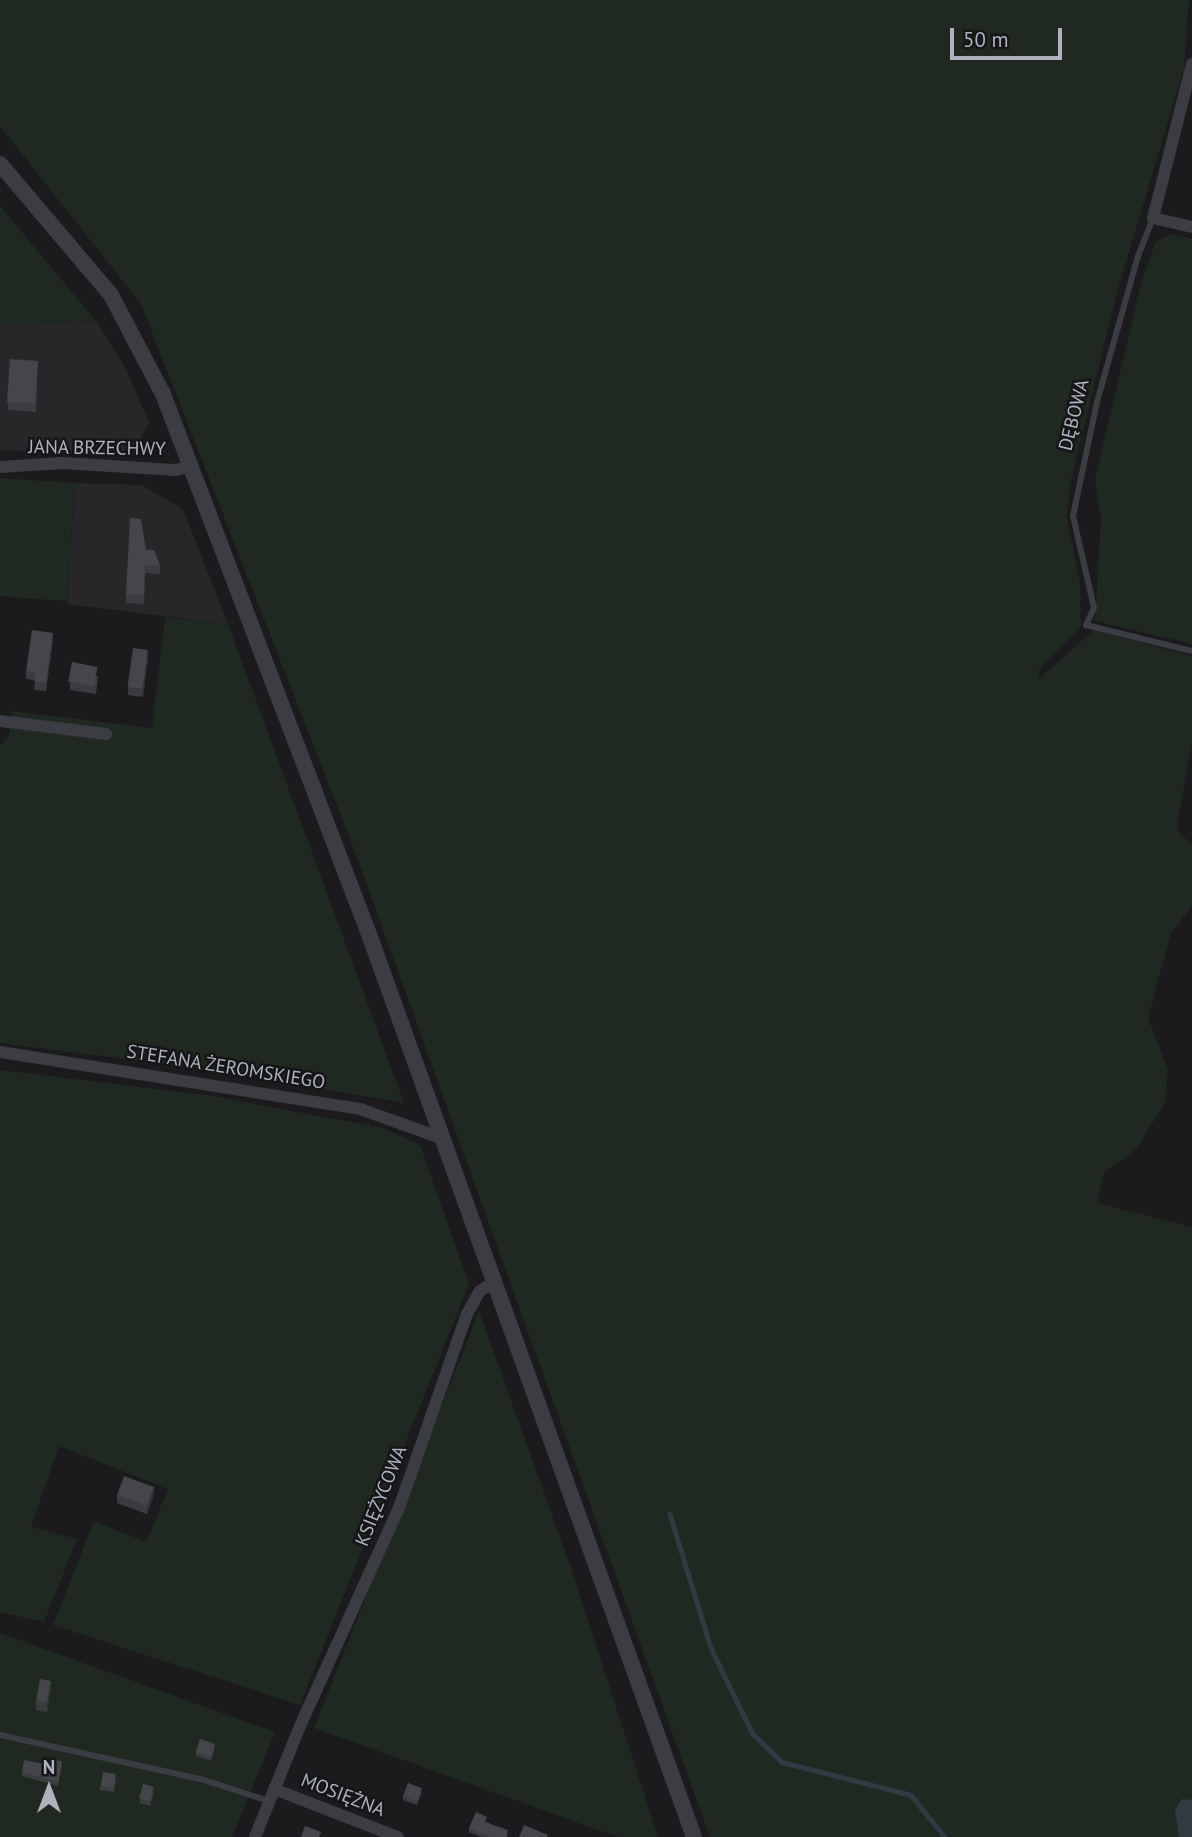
<!DOCTYPE html>
<html>
<head>
<meta charset="utf-8">
<style>
	body { margin:0 }
	#map { position:relative; width:1192px; height:1837px; overflow:hidden; background:#1b1b1d; font-family:"PT Sans",sans-serif }
	div>[style] { position:absolute }
	.built>* { inset:0; background:#27272a }
	.green>* { inset:0; background:#202921; transform-origin:0 0 }
	.water>* { inset:0; background:#303a42 }
	.stream>* { height:4.5px; margin:-2.25px; padding:0 2.25px; transform-origin:2.25px; border-radius:2.25px; background:#303a42 }
	.service>* { height:6px; margin:-3px; padding:0 3px; transform-origin:3px; border-radius:3px; background:#3b3d42 }
	.minor>* { height:12px; margin:-6px; padding:0 6px; transform-origin:6px; border-radius:6px; background:#3b3d42 }
	.tertiary>* { height:16px; margin:-8px; padding:0 8px; transform-origin:8px; border-radius:8px; background:#3b3d42 }
	.wall>* { inset:0; background:#3b3c40 }
	.shaded-wall>* { inset:0; background:#303134 }
	.building>* { inset:0; background:#45464a; transform-origin:0 0 }
	span { translate:-50% -50%; white-space:nowrap; text-align:center; line-height:1.15; -webkit-text-stroke:5px #161618; paint-order:stroke }
	.street-label { font-size:19px; color:#adb2bd }
	.north { position:absolute; left:14px; top:1753px; width:70px; height:70px; -webkit-text-stroke:5px #161618; paint-order:stroke; rotate:0deg; font-size:19px; font-weight:700; line-height:28px; text-align:center; color:#adb2bd }
	.north::after { content:''; display:block; margin:auto; width:24px; height:32px; background:#adb2bd; clip-path:polygon(50% 0,100% 100%,50% 72%,0 100%) }
	.scale { position:absolute; left:950px; top:28px; width:112px; height:32px; box-sizing:border-box; border:4px solid #adb2bd; border-top:0; padding-left:9px; font-size:21px; line-height:24px; white-space:nowrap; color:#adb2bd; -webkit-text-stroke:5px #161618; paint-order:stroke }
</style>
</head>
<body>
<div id="map">
	<div class="built">
		<div style="clip-path:polygon(96px 321px,125px 367px,149px 422px,132px 457px,0 450px,0 326px)"></div>
		<div style="clip-path:polygon(75px 483px,141px 485px,183px 509px,228px 624px,67px 604px)"></div>
	</div>
	<div class="green">
		<div style="clip-path:polygon(0 0,1189px 0,1184px 68px,1119px 286px,1071px 479px,1067px 518px,1080px 582px,1081px 626px,1039px 669px,1039px 679px,1094px 630px,1192px 656px,1192px 743px,1177px 824px,1179px 834px,1192px 843px,1192px 906px,1171px 933px,1148px 1018px,1168px 1070px,1165px 1103px,1136px 1149px,1104px 1173px,1097px 1203px,1192px 1227px,1192px 1837px,710px 1837px,354px 849px,141px 304px,0 126px)"></div>
		<div style="clip-path:polygon(0 206px,96px 321px,0 326px)"></div>
		<div style="clip-path:polygon(1172px 234px,1192px 239px,1192px 644px,1095px 621px,1101px 519px,1095px 479px,1141px 284px,1156px 241px)"></div>
		<div style="left:0;top:478px;width:75px;height:118px;rotate:4deg"></div>
		<div style="clip-path:polygon(165px 617px,228px 624px,404px 1103px,229px 1072px,0 1043px,0 745px,9px 737px,12px 711px,152px 728px)"></div>
		<div style="clip-path:polygon(0 1070px,206px 1095px,383px 1128px,420px 1145px,469px 1284px,300px 1705px,53px 1625px,94px 1521px,146px 1542px,168px 1489px,59px 1446px,31px 1527px,77px 1539px,44px 1622px,0 1612px)"></div>
		<div style="clip-path:polygon(479px 1311px,571px 1568px,658px 1837px,618px 1837px,314px 1728px)"></div>
		<div style="clip-path:polygon(0 1633px,275px 1732px,232px 1837px,0 1837px)"></div>
	</div>
	<div class="water">
		<div style="clip-path:polygon(1182px 1799px,1192px 1800px,1192px 1837px,1179px 1837px,1175px 1810px)"></div>
	</div>
	<div class="stream">
		<div style="left:670px;top:1514px;width:140px;rotate:73deg"></div>
		<div style="left:711px;top:1648px;width:96px;rotate:64deg"></div>
		<div style="left:753px;top:1734px;width:40px;rotate:44deg"></div>
		<div style="left:782px;top:1762px;width:133px;rotate:14.3deg"></div>
		<div style="left:911px;top:1795px;width:54px;rotate:51deg"></div>
	</div>
	<div class="service">
		<div style="left:1153px;top:218px;width:41px;rotate:111.5deg"></div>
		<div style="left:1138px;top:256px;width:152px;rotate:105.7deg"></div>
		<div style="left:1097px;top:402px;width:116px;rotate:101.9deg"></div>
		<div style="left:1073px;top:516px;width:94px;rotate:77.1deg"></div>
		<div style="left:1094px;top:608px;width:19px;rotate:115deg"></div>
		<div style="left:1086px;top:625px;width:109px;rotate:13.8deg"></div>
		<div style="left:0;top:1735px;width:209px;rotate:12.4deg"></div>
		<div style="left:204px;top:1780px;width:68px;rotate:17.9deg"></div>
	</div>
	<div class="minor">
		<div style="left:1192px;top:64px;width:159px;rotate:104.2deg"></div>
		<div style="left:1153px;top:218px;width:40px;rotate:13deg"></div>
		<div style="left:0;top:467px;width:63px;rotate:-3.6deg"></div>
		<div style="left:63px;top:463px;width:112px;rotate:3.6deg"></div>
		<div style="left:175px;top:470px;width:17px;rotate:-13deg"></div>
		<div style="left:0;top:721px;width:107px;rotate:7deg"></div>
		<div style="left:0;top:1052px;width:364px;rotate:9deg"></div>
		<div style="left:360px;top:1109px;width:86px;rotate:19.7deg"></div>
		<div style="left:274px;top:1789px;width:133px;rotate:21.2deg"></div>
		<div style="left:255px;top:1837px;width:120px;rotate:-67.9deg"></div>
		<div style="left:300px;top:1726px;width:239px;rotate:-65.6deg"></div>
		<div style="left:399px;top:1508px;width:206px;rotate:-70.7deg"></div>
		<div style="left:467px;top:1314px;width:26px;rotate:-61deg"></div>
		<div style="left:480px;top:1291px;width:17px;rotate:-33deg"></div>
	</div>
	<div class="tertiary">
		<div style="left:0;top:164px;width:172px;rotate:49.7deg"></div>
		<div style="left:111px;top:295px;width:112px;rotate:62.3deg"></div>
		<div style="left:163px;top:394px;width:581px;rotate:69.13deg"></div>
		<div style="left:370px;top:937px;width:957px;rotate:70.2deg"></div>
	</div>
	<div class="wall">
		<div style="clip-path:polygon(38px 361px,36px 412px,8px 410px,8px 402px)"></div>
		<div style="clip-path:polygon(146px 550px,160px 565px,160px 574px,145px 573px,144px 604px,126px 603px,126px 594px)"></div>
		<div style="clip-path:polygon(53px 641px,46px 691px,34px 690px,35px 680px,26px 679px,26px 671px)"></div>
		<div style="clip-path:polygon(148px 658px,143px 697px,128px 695px,128px 687px)"></div>
		<div style="clip-path:polygon(98px 676px,96px 694px,70px 690px,70px 682px)"></div>
		<div style="clip-path:polygon(117px 1495px,154px 1495px,147px 1514px,117px 1503px)"></div>
		<div style="clip-path:polygon(51px 1689px,47px 1712px,36px 1710px,36px 1701px)"></div>
		<div style="clip-path:polygon(215px 1748px,211px 1761px,196px 1756px,196px 1752px)"></div>
		<div style="clip-path:polygon(62px 1765px,58px 1786px,22px 1776px,22px 1772px)"></div>
		<div style="clip-path:polygon(116px 1778px,114px 1792px,100px 1790px,100px 1786px)"></div>
		<div style="clip-path:polygon(154px 1791px,150px 1806px,140px 1803px,140px 1799px)"></div>
		<div style="clip-path:polygon(422px 1792px,417px 1805px,403px 1800px,403px 1796px)"></div>
		<div style="clip-path:polygon(487px 1822px,508px 1834px,507px 1837px,481px 1837px,469px 1832px,469px 1828px)"></div>
	</div>
	<div class="shaded-wall">
		<div style="clip-path:polygon(53px 633px,53px 641px,46px 691px,46px 683px)"></div>
		<div style="clip-path:polygon(148px 650px,148px 658px,143px 697px,143px 688px)"></div>
		<div style="clip-path:polygon(154px 1487px,154px 1495px,147px 1514px,147px 1506px)"></div>
		<div style="clip-path:polygon(51px 1681px,51px 1689px,47px 1712px,47px 1703px)"></div>
	</div>
	<div class="building">
		<div style="left:10px;top:359px;width:28px;height:43px;rotate:4deg"></div>
		<div style="clip-path:polygon(130px 518px,141px 519px,146px 550px,154px 550px,160px 565px,145px 565px,144px 595px,126px 594px)"></div>
		<div style="clip-path:polygon(32px 630px,53px 633px,46px 683px,34px 681px,36px 672px,26px 671px)"></div>
		<div style="left:133px;top:648px;width:15px;height:39px;rotate:8deg"></div>
		<div style="left:72px;top:662px;width:26px;height:20px;rotate:11deg"></div>
		<div style="left:124px;top:1476px;width:32px;height:20px;rotate:20deg"></div>
		<div style="left:40px;top:1679px;width:11px;height:22px;rotate:10deg"></div>
		<div style="left:200px;top:1739px;width:16px;height:14px;rotate:18deg"></div>
		<div style="clip-path:polygon(51px 1759px,62px 1761px,58px 1782px,22px 1772px,24px 1760px,49px 1765px)"></div>
		<div style="left:103px;top:1772px;width:13px;height:14px;rotate:9deg"></div>
		<div style="left:408px;top:1783px;width:15px;height:14px;rotate:20deg"></div>
		<div style="left:143px;top:1784px;width:11px;height:15px;rotate:15deg"></div>
		<div style="clip-path:polygon(476px 1812px,487px 1817px,485px 1822px,508px 1830px,506px 1837px,490px 1837px,469px 1828px)"></div>
		<div style="clip-path:polygon(524px 1825px,548px 1835px,547px 1837px,519px 1837px)"></div>
		<div style="clip-path:polygon(305px 1826px,321px 1832px,319px 1837px,301px 1837px)"></div>
	</div>
	<div class="street-label">
		<span style="left:1074px;top:415px;rotate:-76deg">DĘBOWA</span>
		<span style="left:97px;top:448px;rotate:1deg">JANA BRZECHWY</span>
		<span style="left:226px;top:1067px;rotate:9deg">STEFANA ŻEROMSKIEGO</span>
		<span style="left:381px;top:1496px;rotate:-68deg">KSIĘŻYCOWA</span>
		<span style="left:343px;top:1795px;rotate:21deg">MOSIĘŻNA</span>
	</div>
	<div class="north">N</div>
	<div class="scale">50 m</div>
</div>
</body>
</html>
